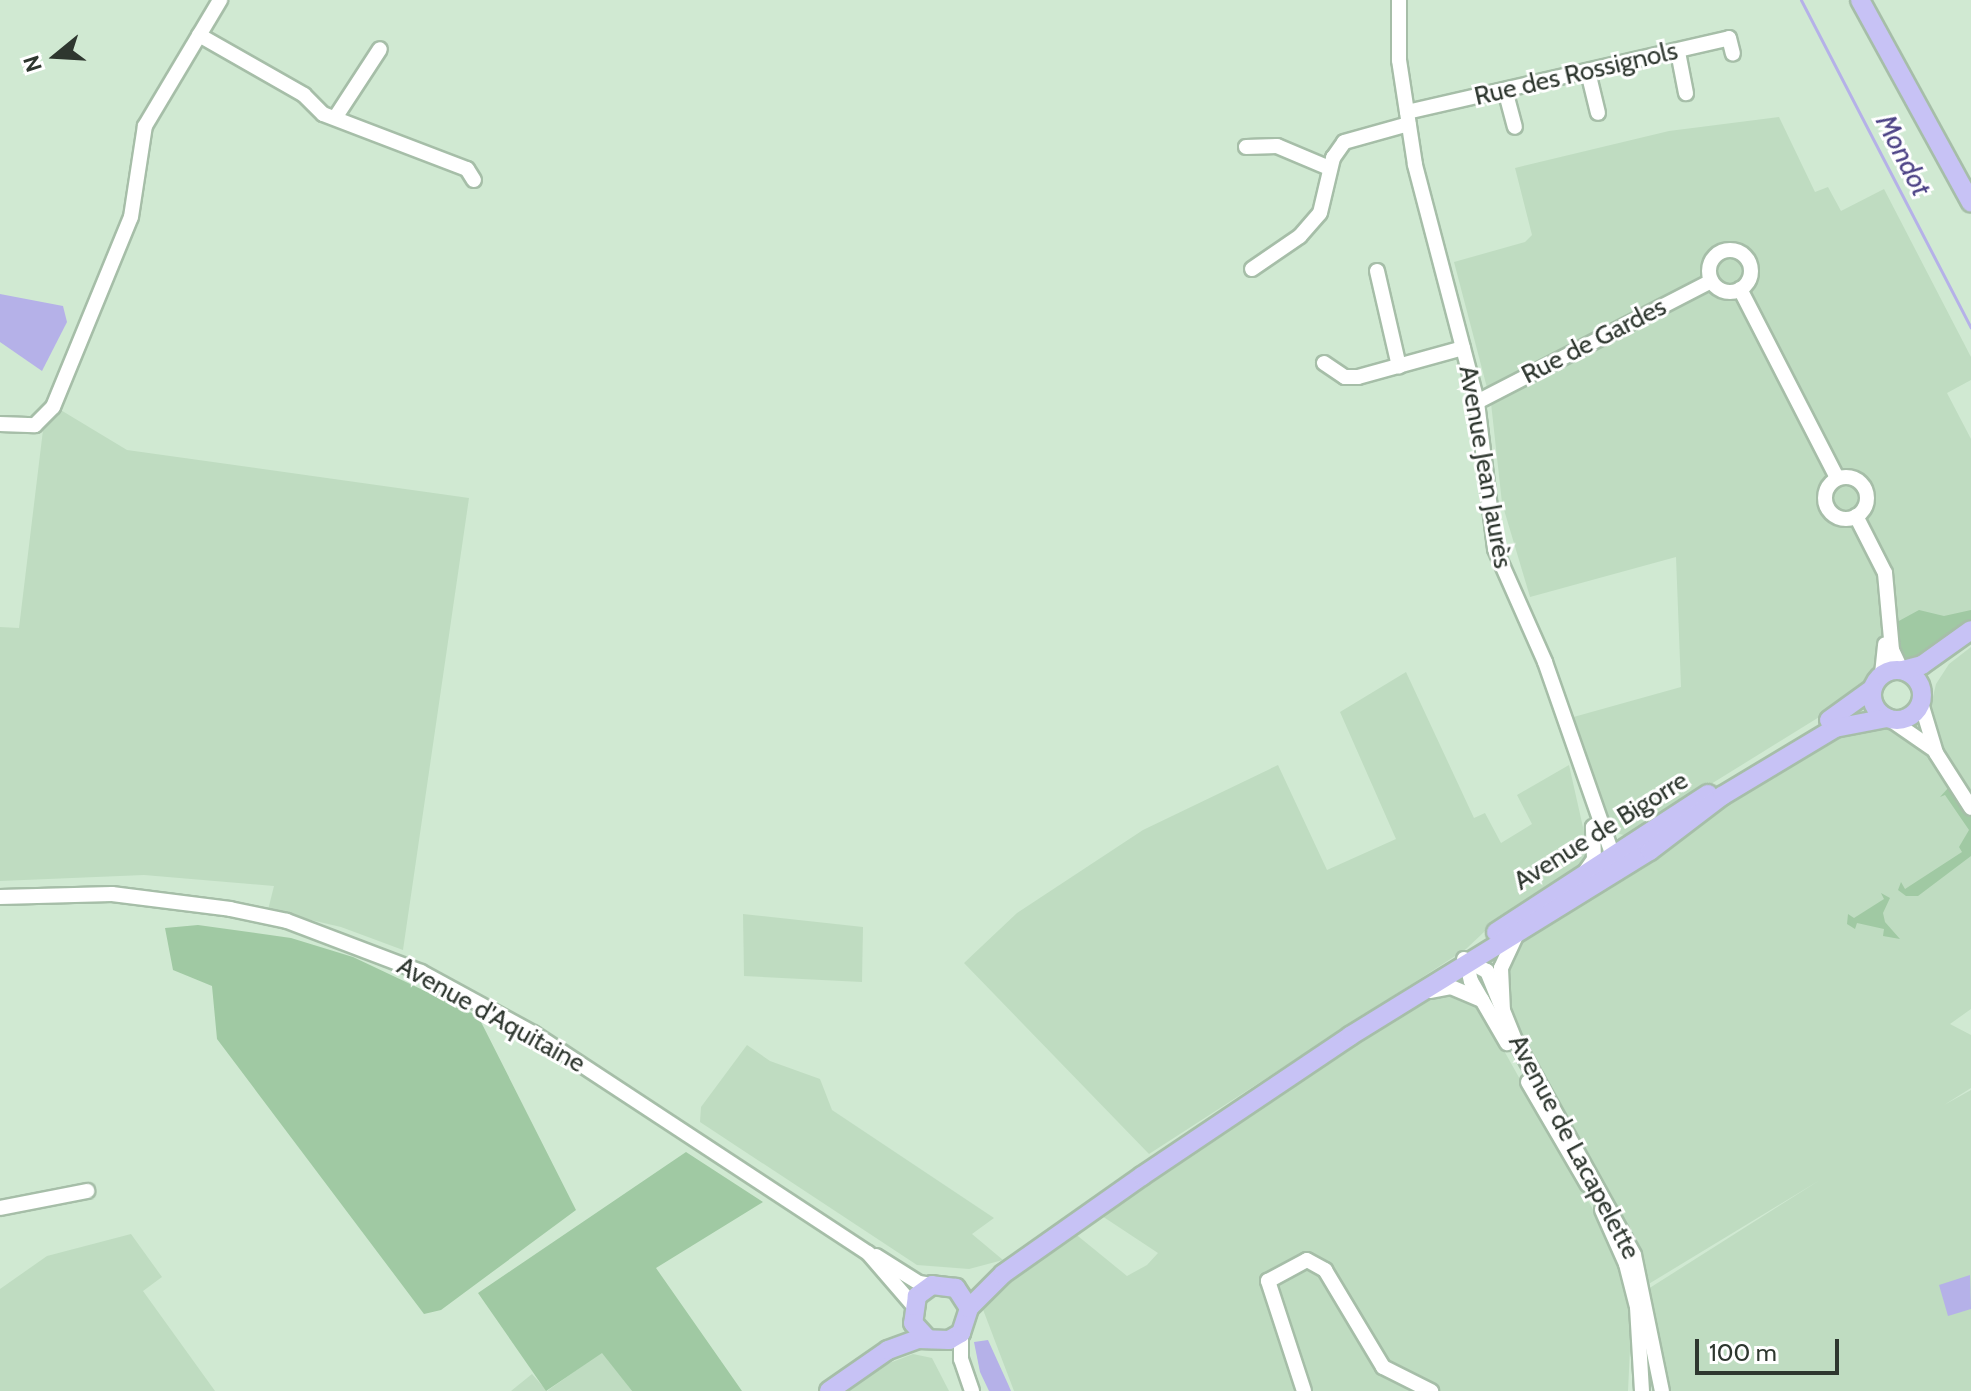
<!DOCTYPE html>
<html>
<head>
<meta charset="utf-8">
<style>
	body { margin:0 }
	#map { position:relative; width:1971px; height:1391px; overflow:hidden; background:#d0e9d2; font-family:Cabin,sans-serif }
	div>[style] { position:absolute }
	.built>* { inset:0; background:#bfdcc1 }
	.green>* { inset:0; background:#a0c9a3 }
	.water>* { inset:0; background:#b5b1e8 }
	.stream>* { height:3px; margin:-1.5px; padding:0 1.5px; transform-origin:1.5px; border-radius:1.5px; background:#b5b1e8 }
	.roads { filter:drop-shadow(2px 0 #a6bea8) drop-shadow(-2px 0 #a6bea8) drop-shadow(0 2px #a6bea8) drop-shadow(0 -2px #a6bea8) }
	.minor>* { height:14px; margin:-7px; padding:0 7px; transform-origin:7px; border-radius:7px; background:#fff }
	.minor>.ring { margin:-7px; padding:0; box-sizing:content-box; background:none; border:14px solid #fff; border-radius:50% }
	.major>* { height:18px; margin:-9px; padding:0 9px; transform-origin:9px; border-radius:9px; background:#c7c2f5 }
	.major>.ring { margin:-9px; padding:0; box-sizing:content-box; background:none; border:18px solid #c7c2f5; border-radius:50% }
	span { translate:-50% -50%; white-space:nowrap; text-align:center; line-height:1.15; -webkit-text-stroke:6px #fff; paint-order:stroke }
	.street-label { font-size:26px; color:#2e372f }
	.water-label { font-size:28px; color:#4d4386; font-style:italic }
	.north { position:absolute; left:16px; top:16px; width:80px; height:80px; -webkit-text-stroke:6px #fff; paint-order:stroke; rotate:252deg; font-size:22px; font-weight:700; line-height:32px; text-align:center; color:#2e372f }
	.north::after { content:''; display:block; margin:auto; width:28px; height:36px; background:#2e372f; clip-path:polygon(50% 0,100% 100%,50% 72%,0 100%) }
	.scale { position:absolute; left:1695px; top:1339px; width:144px; height:36px; box-sizing:border-box; border:4px solid #2e372f; border-top:0; padding-left:10px; font-size:24px; line-height:28px; white-space:nowrap; color:#2e372f; -webkit-text-stroke:6px #fff; paint-order:stroke }
</style>
</head>
<body>
<div id="map">
	<div class="built">
		<div style="clip-path:polygon(1779px 117px,1815px 192px,1828px 187px,1841px 211px,1884px 189px,1971px 357px,1971px 380px,1947px 393px,1971px 439px,1971px 618px,1906px 664px,1873px 669px,1858px 693px,1627px 836px,1606px 830px,1570px 718px,1681px 687px,1676px 557px,1530px 597px,1502px 503px,1491px 403px,1454px 262px,1525px 242px,1532px 235px,1515px 168px,1669px 131px)"></div>
		<div style="clip-path:polygon(59px 409px,127px 450px,469px 498px,403px 950px,341px 927px,268px 910px,274px 886px,144px 875px,0 881px,0 627px,19px 628px,43px 430px)"></div>
		<div style="clip-path:polygon(1971px 647px,1971px 1009px,1950px 1024px,1971px 1035px,1971px 1088px,1944px 1105px,1971px 1090px,1971px 1391px,1665px 1391px,1648px 1289px,1820px 1180px,1647px 1285px,1627px 1224px,1517px 1040px,1505px 996px,1509px 953px,1522px 934px,1827px 737px,1871px 723px,1907px 734px,1927px 722px,1936px 684px,1949px 664px)"></div>
		<div style="clip-path:polygon(1406px 672px,1474px 818px,1485px 813px,1501px 843px,1532px 824px,1517px 795px,1569px 765px,1589px 854px,1582px 864px,1501px 916px,1466px 949px,1149px 1154px,964px 963px,1017px 913px,1143px 830px,1278px 765px,1327px 870px,1396px 839px,1340px 712px)"></div>
		<div style="clip-path:polygon(743px 914px,863px 927px,862px 982px,744px 976px)"></div>
		<div style="clip-path:polygon(1437px 993px,1474px 997px,1605px 1231px,1625px 1284px,1631px 1327px,1628px 1391px,1014px 1391px,979px 1299px,1073px 1232px,1127px 1276px,1147px 1265px,1158px 1253px,1102px 1216px,1233px 1124px)"></div>
		<div style="clip-path:polygon(747px 1045px,770px 1061px,820px 1079px,832px 1110px,994px 1218px,972px 1234px,1003px 1260px,969px 1269px,917px 1265px,700px 1122px,701px 1107px)"></div>
		<div style="clip-path:polygon(131px 1234px,162px 1277px,143px 1291px,215px 1391px,0 1391px,0 1289px,47px 1256px)"></div>
		<div style="clip-path:polygon(602px 1352px,632px 1391px,511px 1391px,532px 1374px,547px 1391px)"></div>
		<div style="clip-path:polygon(913px 1354px,932px 1358px,949px 1391px,847px 1391px,879px 1367px)"></div>
	</div>
	<div class="green">
		<div style="clip-path:polygon(1919px 610px,1944px 616px,1971px 610px,1971px 626px,1924px 656px,1905px 660px,1898px 651px,1897px 622px)"></div>
		<div style="clip-path:polygon(1949px 787px,1971px 816px,1971px 856px,1918px 896px,1906px 896px,1898px 890px,1901px 882px,1905px 889px,1962px 852px,1959px 847px,1969px 830px,1945px 795px,1940px 797px)"></div>
		<div style="clip-path:polygon(1881px 893px,1890px 898px,1883px 913px,1885px 922px,1900px 939px,1883px 936px,1884px 929px,1857px 923px,1855px 929px,1847px 924px,1848px 914px,1854px 918px,1884px 899px)"></div>
		<div style="clip-path:polygon(198px 925px,291px 938px,353px 957px,478px 1016px,576px 1210px,441px 1310px,424px 1314px,217px 1039px,212px 986px,173px 970px,165px 928px)"></div>
		<div style="clip-path:polygon(686px 1152px,763px 1202px,656px 1268px,742px 1391px,632px 1391px,602px 1353px,546px 1391px,478px 1293px)"></div>
	</div>
	<div class="water">
		<div style="clip-path:polygon(0 294px,63px 306px,67px 322px,42px 371px,0 342px)"></div>
		<div style="clip-path:polygon(1970px 1275px,1971px 1309px,1948px 1316px,1939px 1285px)"></div>
		<div style="clip-path:polygon(988px 1340px,1008px 1384px,1011px 1391px,989px 1391px,980px 1372px,974px 1342px)"></div>
	</div>
	<div class="stream">
		<div style="left:1801px;top:0;width:369px;rotate:62.6deg"></div>
	</div>
	<div class="roads">
		<div class="minor">
			<div style="left:1399px;top:0;width:60px;rotate:90deg"></div>
			<div style="left:1399px;top:60px;width:106px;rotate:81.3deg"></div>
			<div style="left:1415px;top:165px;width:245px;rotate:75.3deg"></div>
			<div style="left:1477px;top:402px;width:148px;rotate:83deg"></div>
			<div style="left:1495px;top:549px;width:124px;rotate:66.1deg"></div>
			<div style="left:1545px;top:662px;width:199px;rotate:70.7deg"></div>
			<div style="left:1611px;top:850px;width:14px;rotate:94deg"></div>
			<div style="left:199px;top:35px;width:121px;rotate:29.7deg"></div>
			<div style="left:304px;top:95px;width:27px;rotate:45deg"></div>
			<div style="left:323px;top:114px;width:154px;rotate:20.9deg"></div>
			<div style="left:467px;top:169px;width:13px;rotate:58deg"></div>
			<div style="left:1678px;top:52px;width:42px;rotate:79deg"></div>
			<div style="left:1588px;top:72px;width:42px;rotate:76.3deg"></div>
			<div style="left:1505px;top:90px;width:38px;rotate:75deg"></div>
			<div style="left:1407px;top:112px;width:330px;rotate:-12.9deg"></div>
			<div style="left:1729px;top:38px;width:16px;rotate:76deg"></div>
			<div style="left:335px;top:118px;width:82px;rotate:-56.9deg"></div>
			<div style="left:1246px;top:147px;width:31px;rotate:-2deg"></div>
			<div style="left:1277px;top:146px;width:56px;rotate:22.9deg"></div>
			<div class="ring" style="left:1709px;top:250px;width:28px;height:28px"></div>
			<div style="left:1252px;top:269px;width:58px;rotate:-34.5deg"></div>
			<div style="left:1300px;top:236px;width:30px;rotate:-49deg"></div>
			<div style="left:1320px;top:213px;width:57px;rotate:-76.7deg"></div>
			<div style="left:1333px;top:158px;width:19px;rotate:-55deg"></div>
			<div style="left:1344px;top:142px;width:67px;rotate:-15.5deg"></div>
			<div style="left:1377px;top:271px;width:98px;rotate:77deg"></div>
			<div style="left:1740px;top:289px;width:212px;rotate:62.8deg"></div>
			<div style="left:1324px;top:363px;width:25px;rotate:34deg"></div>
			<div style="left:1345px;top:377px;width:13px"></div>
			<div style="left:1358px;top:377px;width:109px;rotate:-15.4deg"></div>
			<div style="left:1477px;top:402px;width:263px;rotate:-27.3deg"></div>
			<div style="left:0;top:424px;width:35px;rotate:2deg"></div>
			<div style="left:35px;top:425px;width:25px;rotate:-45deg"></div>
			<div style="left:53px;top:407px;width:205px;rotate:-67.7deg"></div>
			<div style="left:131px;top:217px;width:92px;rotate:-81.3deg"></div>
			<div style="left:145px;top:126px;width:147px;rotate:-59.2deg"></div>
			<div class="ring" style="left:1825px;top:477px;width:28px;height:28px"></div>
			<div style="left:1856px;top:516px;width:64px;rotate:63deg"></div>
			<div style="left:1885px;top:573px;width:77px;rotate:84.8deg"></div>
			<div style="left:1892px;top:650px;width:21px;rotate:65deg"></div>
			<div style="left:1882px;top:674px;width:30px;rotate:-84deg"></div>
			<div style="left:1921px;top:703px;width:52px;rotate:73.3deg"></div>
			<div style="left:1936px;top:753px;width:65px;rotate:57.5deg"></div>
			<div style="left:1891px;top:720px;width:51px;rotate:34.6deg"></div>
			<div style="left:1585px;top:872px;width:16px;rotate:-55deg"></div>
			<div style="left:1594px;top:859px;width:32px;rotate:-92deg"></div>
			<div style="left:0;top:897px;width:112px;rotate:-1.5deg"></div>
			<div style="left:112px;top:894px;width:119px;rotate:7.2deg"></div>
			<div style="left:230px;top:909px;width:58px;rotate:11.9deg"></div>
			<div style="left:287px;top:921px;width:143px;rotate:20.8deg"></div>
			<div style="left:421px;top:972px;width:128px;rotate:28.6deg"></div>
			<div style="left:533px;top:1033px;width:401px;rotate:33.3deg"></div>
			<div style="left:868px;top:1253px;width:67px;rotate:49.2deg"></div>
			<div style="left:1464px;top:959px;width:26px;rotate:28deg"></div>
			<div style="left:1487px;top:971px;width:74px;rotate:67.9deg"></div>
			<div style="left:1515px;top:1040px;width:246px;rotate:61deg"></div>
			<div style="left:1634px;top:1255px;width:139px;rotate:78.4deg"></div>
			<div style="left:1466px;top:960px;width:22px;rotate:77deg"></div>
			<div style="left:1471px;top:981px;width:72px;rotate:59.9deg"></div>
			<div style="left:1431px;top:991px;width:20px;rotate:-11deg"></div>
			<div style="left:1451px;top:987px;width:34px;rotate:23deg"></div>
			<div style="left:1503px;top:1011px;width:43px;rotate:-92.7deg"></div>
			<div style="left:1501px;top:968px;width:35px;rotate:-65deg"></div>
			<div style="left:1528px;top:1082px;width:119px;rotate:59.8deg"></div>
			<div style="left:0;top:1208px;width:89px;rotate:-11.1deg"></div>
			<div style="left:1602px;top:1210px;width:59px;rotate:66deg"></div>
			<div style="left:1626px;top:1264px;width:44px;rotate:75.7deg"></div>
			<div style="left:1637px;top:1307px;width:84px;rotate:86.6deg"></div>
			<div style="left:876px;top:1256px;width:51px;rotate:32.1deg"></div>
			<div style="left:919px;top:1283px;width:13px;rotate:9deg"></div>
			<div style="left:961px;top:1333px;width:26px;rotate:90deg"></div>
			<div style="left:961px;top:1359px;width:34px;rotate:71deg"></div>
			<div style="left:1304px;top:1391px;width:116px;rotate:-108.1deg"></div>
			<div style="left:1268px;top:1281px;width:44px;rotate:-28.3deg"></div>
			<div style="left:1307px;top:1260px;width:21px;rotate:29deg"></div>
			<div style="left:1325px;top:1270px;width:113px;rotate:59.1deg"></div>
			<div style="left:1383px;top:1367px;width:54px;rotate:26.6deg"></div>
		</div>
		<div class="major">
			<div style="left:1860px;top:0;width:231px;rotate:61.3deg"></div>
			<div class="ring" style="left:1872px;top:670px;width:32px;height:32px"></div>
			<div style="left:1903px;top:670px;width:20px;rotate:-15deg"></div>
			<div style="left:1922px;top:665px;width:60px;rotate:-35.5deg"></div>
			<div style="left:1829px;top:720px;width:53px;rotate:-35.8deg"></div>
			<div style="left:1496px;top:932px;width:253px;rotate:-33.1deg"></div>
			<div style="left:969px;top:1308px;width:48px;rotate:-45deg"></div>
			<div style="left:1003px;top:1274px;width:170px;rotate:-35.2deg"></div>
			<div style="left:1142px;top:1176px;width:251px;rotate:-33.9deg"></div>
			<div style="left:1350px;top:1036px;width:352px;rotate:-31.7deg"></div>
			<div style="left:1650px;top:851px;width:91px;rotate:-37.4deg"></div>
			<div style="left:1722px;top:796px;width:132px;rotate:-31deg"></div>
			<div style="left:1835px;top:728px;width:53px;rotate:-10.9deg"></div>
			<div style="left:829px;top:1391px;width:72px;rotate:-34.8deg"></div>
			<div style="left:888px;top:1350px;width:32px;rotate:-20deg"></div>
			<div style="left:918px;top:1339px;width:31px;rotate:2deg"></div>
			<div style="left:949px;top:1340px;width:14px;rotate:-30deg"></div>
			<div style="left:961px;top:1333px;width:26px;rotate:-72deg"></div>
			<div style="left:969px;top:1308px;width:24px;rotate:-123deg"></div>
			<div style="left:956px;top:1288px;width:24px;rotate:-173deg"></div>
			<div style="left:932px;top:1285px;width:19px;rotate:144deg"></div>
			<div style="left:917px;top:1296px;width:27px;rotate:98deg"></div>
			<div style="left:913px;top:1323px;width:21px;rotate:47deg"></div>
		</div>
	</div>
	<div class="street-label">
		<span style="left:1576px;top:74px;rotate:-13deg">Rue des Rossignols</span>
		<span style="left:1594px;top:341px;rotate:-27deg">Rue de Gardes</span>
		<span style="left:1485px;top:467px;rotate:80deg">Avenue Jean Jaurès</span>
		<span style="left:1601px;top:831px;rotate:-32deg">Avenue de Bigorre</span>
		<span style="left:491px;top:1015px;rotate:29deg">Avenue d'Aquitaine</span>
		<span style="left:1574px;top:1147px;rotate:62deg">Avenue de Lacapelette</span>
	</div>
	<div class="water-label">
		<span style="left:1904px;top:155px;rotate:63deg">Mondot</span>
	</div>
	<div class="north">N</div>
	<div class="scale">100 m</div>
</div>
</body>
</html>
